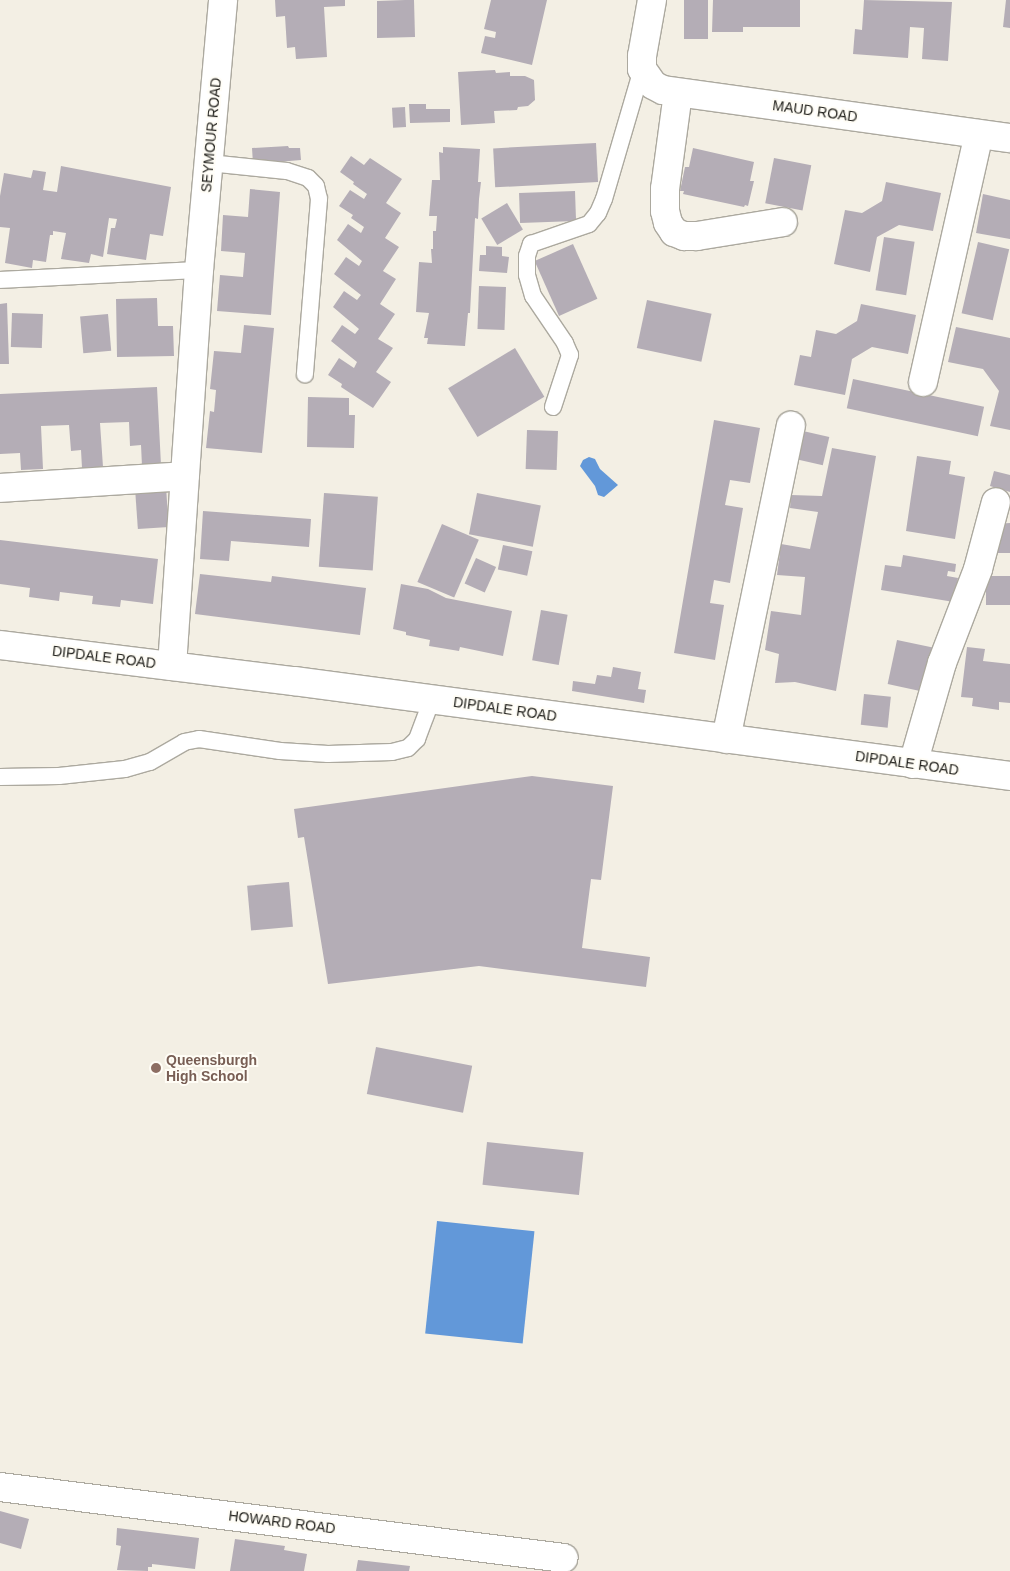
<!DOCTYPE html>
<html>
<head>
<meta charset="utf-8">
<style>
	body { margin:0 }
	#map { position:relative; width:1010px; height:1571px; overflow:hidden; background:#f3efe4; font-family:Arial,sans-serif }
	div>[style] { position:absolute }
	.water>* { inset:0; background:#6298d9; transform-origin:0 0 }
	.building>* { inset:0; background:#b4adb6; transform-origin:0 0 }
	.roads { filter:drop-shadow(1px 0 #aca99f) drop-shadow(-1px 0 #aca99f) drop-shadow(0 1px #aca99f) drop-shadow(0 -1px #aca99f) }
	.service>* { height:16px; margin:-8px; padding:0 8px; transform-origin:8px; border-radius:8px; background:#fff }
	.minor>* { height:28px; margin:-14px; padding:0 14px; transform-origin:14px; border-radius:14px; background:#fff }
	.dots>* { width:14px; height:14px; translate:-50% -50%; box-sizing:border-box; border:2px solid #fffdf6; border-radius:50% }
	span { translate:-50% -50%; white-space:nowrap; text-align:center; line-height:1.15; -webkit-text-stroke:4px #fffdf6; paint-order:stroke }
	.street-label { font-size:14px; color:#21201c }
	.education-label { font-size:14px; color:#785e54; font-weight:700 }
	.left { translate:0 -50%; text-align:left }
</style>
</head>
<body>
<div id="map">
	<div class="water">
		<div style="clip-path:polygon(589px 457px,595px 459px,600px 469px,618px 485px,604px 497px,598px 495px,595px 486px,580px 466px,583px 460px)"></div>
		<div style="left:437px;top:1221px;width:98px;height:113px;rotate:6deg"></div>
	</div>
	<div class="building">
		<div style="clip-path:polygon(275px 0,345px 0,345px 6px,324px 7px,327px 57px,296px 59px,295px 47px,287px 48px,285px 16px,276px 17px)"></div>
		<div style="clip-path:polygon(405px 0,414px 0,415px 37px,377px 38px,377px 1px)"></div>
		<div style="clip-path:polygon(491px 0,547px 0,532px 65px,481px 53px,485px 36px,495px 38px,496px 32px,484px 29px)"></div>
		<div style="left:684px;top:0;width:24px;height:39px"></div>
		<div style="clip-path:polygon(713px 0,800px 0,800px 27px,743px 27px,743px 32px,712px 32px)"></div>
		<div style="clip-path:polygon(864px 0,952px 2px,948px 61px,922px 59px,924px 28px,910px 27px,908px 58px,853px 54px,855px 29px,862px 30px)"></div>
		<div style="clip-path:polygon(1006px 0,1010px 0,1010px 28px,1003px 27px)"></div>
		<div style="clip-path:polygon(495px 70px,496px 73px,510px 72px,510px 76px,525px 76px,534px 80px,535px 100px,528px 106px,518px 107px,517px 110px,494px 111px,495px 123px,461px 125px,458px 72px)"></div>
		<div style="clip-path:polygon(409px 104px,426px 104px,426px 109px,450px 109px,450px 122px,410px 123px)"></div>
		<div style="left:405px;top:107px;width:20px;height:13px;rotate:87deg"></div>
		<div style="left:596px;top:143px;width:39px;height:103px;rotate:87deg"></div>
		<div style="clip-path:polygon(288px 146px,289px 148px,300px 148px,301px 160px,253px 164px,252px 148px)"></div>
		<div style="clip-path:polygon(443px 147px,480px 149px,478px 182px,481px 182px,479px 199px,478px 219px,475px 218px,470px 313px,468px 313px,465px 346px,427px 344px,428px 338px,424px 338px,429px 313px,416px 312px,419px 262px,432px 263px,431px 249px,433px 249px,433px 231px,436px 231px,437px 216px,429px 216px,432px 180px,440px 180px,439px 152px,443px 153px)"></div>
		<div style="clip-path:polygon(693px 148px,754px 162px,750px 181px,754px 181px,748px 206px,745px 205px,744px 207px,683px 194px,684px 191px,680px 191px,685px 167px,689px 167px)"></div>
		<div style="clip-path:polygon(351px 156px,364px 165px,370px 158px,402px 179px,386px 203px,401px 213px,385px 238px,399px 247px,383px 271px,396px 279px,380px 304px,395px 314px,378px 339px,393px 348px,376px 372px,391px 382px,373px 408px,341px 387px,342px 384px,328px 375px,339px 358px,354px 368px,357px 362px,331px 341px,342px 325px,355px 334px,359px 329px,333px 307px,344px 291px,357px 300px,361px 295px,334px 274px,346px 257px,359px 266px,362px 261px,337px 240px,348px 224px,361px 233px,364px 227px,351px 218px,353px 215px,339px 206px,350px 190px,364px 199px,367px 194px,353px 184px,354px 182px,340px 172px)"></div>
		<div style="left:774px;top:158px;width:38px;height:46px;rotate:11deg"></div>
		<div style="clip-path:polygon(61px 166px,171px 187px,163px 236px,150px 234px,146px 260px,107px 254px,111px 228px,115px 228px,117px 219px,109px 218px,103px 257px,91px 254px,89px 263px,61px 259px,66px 233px,53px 231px,53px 235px,50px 235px,46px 262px,33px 260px,32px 268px,5px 263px,10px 228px,0 227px,0 196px,4px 173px,31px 178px,33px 170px,46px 172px,43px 190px,57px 192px)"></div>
		<div style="clip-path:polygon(886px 182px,941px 193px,933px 231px,899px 225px,877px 237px,870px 272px,834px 264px,845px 210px,862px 213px,882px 201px)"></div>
		<div style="clip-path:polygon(250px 189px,280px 192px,271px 315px,217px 311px,220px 275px,243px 277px,245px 253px,221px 251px,223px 215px,248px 217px)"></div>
		<div style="left:575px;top:191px;width:30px;height:56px;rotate:88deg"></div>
		<div style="clip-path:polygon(983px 194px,1010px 200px,1010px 239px,976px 233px)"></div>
		<div style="left:507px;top:203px;width:31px;height:30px;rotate:59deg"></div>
		<div style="left:884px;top:237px;width:31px;height:54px;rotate:9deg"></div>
		<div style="left:978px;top:242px;width:32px;height:73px;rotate:13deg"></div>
		<div style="left:573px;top:244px;width:60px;height:42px;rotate:66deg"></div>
		<div style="clip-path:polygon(486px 246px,502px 247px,502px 256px,509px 257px,507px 273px,479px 271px,480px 255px,486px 255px)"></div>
		<div style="left:479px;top:286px;width:27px;height:43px;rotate:2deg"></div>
		<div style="clip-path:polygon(157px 298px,158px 326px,173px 326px,174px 356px,117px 357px,116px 299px)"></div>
		<div style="left:647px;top:300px;width:66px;height:49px;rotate:12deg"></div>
		<div style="clip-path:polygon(7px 303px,9px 364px,0 364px,0 304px)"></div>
		<div style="clip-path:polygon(861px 304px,916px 315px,908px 354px,872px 347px,852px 359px,845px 395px,794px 385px,800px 355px,811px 357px,816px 330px,836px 334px,857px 321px)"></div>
		<div style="left:12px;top:313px;width:31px;height:34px;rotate:2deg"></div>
		<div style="left:108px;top:314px;width:37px;height:28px;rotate:85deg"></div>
		<div style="clip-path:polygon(244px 325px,274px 328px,262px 453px,206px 448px,210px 411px,214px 412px,216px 390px,210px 389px,214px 351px,241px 353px)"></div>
		<div style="clip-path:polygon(956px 327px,1010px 338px,1010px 430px,990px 426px,999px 391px,983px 369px,948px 362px)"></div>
		<div style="left:515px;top:348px;width:57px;height:78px;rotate:59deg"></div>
		<div style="left:853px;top:379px;width:134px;height:30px;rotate:12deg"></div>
		<div style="clip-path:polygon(157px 387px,161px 465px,142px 466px,141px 445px,130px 446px,129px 422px,100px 423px,103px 467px,82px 468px,81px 450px,71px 451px,69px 425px,41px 426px,43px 469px,21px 470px,20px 453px,0 454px,0 394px)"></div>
		<div style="clip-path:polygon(308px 397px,349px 398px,349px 415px,355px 415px,354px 448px,307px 447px)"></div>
		<div style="clip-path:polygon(714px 420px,760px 428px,750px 483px,730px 480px,725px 505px,743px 508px,730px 583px,714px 580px,710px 603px,724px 605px,715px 660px,674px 653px)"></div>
		<div style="left:527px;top:430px;width:31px;height:39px;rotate:2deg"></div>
		<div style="left:803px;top:431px;width:27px;height:29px;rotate:13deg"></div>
		<div style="clip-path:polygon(832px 448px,876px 456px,836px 691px,795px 682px,775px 683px,779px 654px,765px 650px,771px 611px,801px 615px,805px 577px,777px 575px,781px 544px,810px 549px,818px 512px,790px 508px,791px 495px,822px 496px)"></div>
		<div style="clip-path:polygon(917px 456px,951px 461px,949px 474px,965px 477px,955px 539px,906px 531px)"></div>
		<div style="clip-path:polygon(994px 471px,1010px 475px,1010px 492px,990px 486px)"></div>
		<div style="left:166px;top:487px;width:40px;height:31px;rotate:86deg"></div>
		<div style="left:324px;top:493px;width:54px;height:74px;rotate:4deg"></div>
		<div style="left:477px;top:493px;width:65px;height:42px;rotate:11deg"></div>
		<div style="clip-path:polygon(203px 511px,311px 519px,309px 547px,231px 541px,229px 561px,200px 559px)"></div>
		<div style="clip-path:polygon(1010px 523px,1010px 553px,996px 553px,994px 524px)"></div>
		<div style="left:442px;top:524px;width:40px;height:63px;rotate:23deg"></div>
		<div style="clip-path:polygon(0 540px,158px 559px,153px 604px,121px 600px,120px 607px,92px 604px,93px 596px,60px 592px,59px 601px,29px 597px,30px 588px,0 584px)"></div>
		<div style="left:503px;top:545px;width:30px;height:25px;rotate:12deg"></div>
		<div style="clip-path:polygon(903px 555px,956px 564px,955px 572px,948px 571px,947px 576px,958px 578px,954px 602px,881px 590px,885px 565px,901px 567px)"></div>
		<div style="left:476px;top:558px;width:22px;height:28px;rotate:24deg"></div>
		<div style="clip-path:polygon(200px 574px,271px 582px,272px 576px,366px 588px,360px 635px,195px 614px)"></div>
		<div style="left:1010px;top:576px;width:29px;height:24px;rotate:90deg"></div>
		<div style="clip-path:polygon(401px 584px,428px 589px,446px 598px,512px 611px,503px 656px,460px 647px,459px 651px,429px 646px,430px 640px,406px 635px,406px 632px,393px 629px)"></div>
		<div style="left:541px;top:610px;width:27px;height:51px;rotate:10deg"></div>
		<div style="left:897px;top:640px;width:39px;height:45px;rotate:12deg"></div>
		<div style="clip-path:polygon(967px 647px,985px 649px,983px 661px,1010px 664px,1010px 703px,999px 702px,999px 710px,972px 706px,973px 698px,961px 697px)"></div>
		<div style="clip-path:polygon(613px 667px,641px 672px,638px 689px,646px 690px,644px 703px,572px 691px,573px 681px,595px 684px,597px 675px,611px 677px)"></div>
		<div style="left:864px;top:694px;width:27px;height:31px;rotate:6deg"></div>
		<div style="clip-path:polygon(532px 776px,613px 786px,601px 880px,591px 879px,582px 948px,650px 957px,646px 987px,479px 966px,328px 984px,304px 837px,298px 838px,294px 809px)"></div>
		<div style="left:289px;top:882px;width:45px;height:42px;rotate:85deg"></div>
		<div style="left:376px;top:1047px;width:98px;height:48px;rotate:11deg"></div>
		<div style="left:487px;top:1142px;width:97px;height:43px;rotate:6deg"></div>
		<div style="clip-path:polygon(0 1511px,29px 1519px,21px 1549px,0 1543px)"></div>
		<div style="clip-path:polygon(117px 1528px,199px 1538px,195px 1569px,152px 1564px,152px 1567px,148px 1567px,148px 1571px,117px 1570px,121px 1546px,116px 1545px)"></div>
		<div style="clip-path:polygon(235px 1539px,285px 1546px,284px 1550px,307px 1554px,304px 1571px,230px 1571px)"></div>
		<div style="clip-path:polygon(358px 1560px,410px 1566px,409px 1571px,356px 1571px)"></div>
	</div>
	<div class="roads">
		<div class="service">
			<div style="left:209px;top:163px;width:78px;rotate:5.9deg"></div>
			<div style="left:287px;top:171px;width:22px;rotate:18deg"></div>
			<div style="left:308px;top:178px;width:11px;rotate:45deg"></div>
			<div style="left:316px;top:186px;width:13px;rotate:77deg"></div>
			<div style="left:319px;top:199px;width:176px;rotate:94.6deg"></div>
			<div style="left:0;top:280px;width:199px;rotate:-2.9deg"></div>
			<div style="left:553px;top:407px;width:55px;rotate:-71.9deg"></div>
			<div style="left:570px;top:355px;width:13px;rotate:-113deg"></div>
			<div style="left:565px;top:343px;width:57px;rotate:-124.2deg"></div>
			<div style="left:533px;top:296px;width:22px;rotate:-106deg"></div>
			<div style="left:527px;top:275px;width:19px;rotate:-90deg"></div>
			<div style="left:527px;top:256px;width:13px;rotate:-72deg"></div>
			<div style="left:531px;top:244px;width:61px;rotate:-19deg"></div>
			<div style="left:589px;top:224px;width:14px;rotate:-51deg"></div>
			<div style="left:598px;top:213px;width:15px;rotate:-67deg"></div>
			<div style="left:604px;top:199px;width:135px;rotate:-73.7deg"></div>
			<div style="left:0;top:777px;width:59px;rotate:-1deg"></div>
			<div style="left:59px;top:776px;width:66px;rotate:-6.1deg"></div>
			<div style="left:125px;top:769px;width:26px;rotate:-16deg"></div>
			<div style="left:150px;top:762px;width:39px;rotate:-30deg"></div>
			<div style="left:184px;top:742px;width:15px;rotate:-11deg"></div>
			<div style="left:199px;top:739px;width:82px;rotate:8.4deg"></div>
			<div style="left:280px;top:751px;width:48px;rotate:3.6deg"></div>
			<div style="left:328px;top:754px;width:64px;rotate:-1.8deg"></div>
			<div style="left:392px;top:752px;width:16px;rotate:-14deg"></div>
			<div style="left:408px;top:748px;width:13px;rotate:-45deg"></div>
			<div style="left:417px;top:739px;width:43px;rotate:-69.4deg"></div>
		</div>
		<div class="minor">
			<div style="left:652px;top:0;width:57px;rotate:100.1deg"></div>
			<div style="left:642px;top:56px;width:13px;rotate:90deg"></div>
			<div style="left:642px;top:69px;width:19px;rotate:55deg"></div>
			<div style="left:653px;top:85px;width:11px;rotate:27deg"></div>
			<div style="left:663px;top:90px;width:350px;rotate:7.9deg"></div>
			<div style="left:678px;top:93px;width:97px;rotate:97.7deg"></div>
			<div style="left:665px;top:189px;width:22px;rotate:90deg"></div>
			<div style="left:665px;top:211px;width:12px;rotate:76deg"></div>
			<div style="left:668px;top:223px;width:11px;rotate:56deg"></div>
			<div style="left:674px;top:232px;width:11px;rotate:22deg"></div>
			<div style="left:684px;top:236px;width:13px"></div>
			<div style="left:697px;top:236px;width:87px;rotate:-9.2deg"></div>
			<div style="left:923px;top:382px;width:254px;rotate:-77.3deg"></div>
			<div style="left:0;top:488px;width:185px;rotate:-3.7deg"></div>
			<div style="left:0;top:645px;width:296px;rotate:7deg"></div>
			<div style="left:294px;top:681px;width:722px;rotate:7.56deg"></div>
			<div style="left:172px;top:666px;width:397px;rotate:-86.1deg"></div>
			<div style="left:199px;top:270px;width:271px;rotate:-84.9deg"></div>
			<div style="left:726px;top:739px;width:320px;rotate:-78.3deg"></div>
			<div style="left:913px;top:764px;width:105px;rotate:-74deg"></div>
			<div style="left:942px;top:663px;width:101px;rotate:-69deg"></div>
			<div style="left:978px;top:569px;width:69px;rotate:-75deg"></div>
			<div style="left:0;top:1487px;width:568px;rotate:7.18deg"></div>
		</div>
	</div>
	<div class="dots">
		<div style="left:156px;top:1068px;background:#8d6e63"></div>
	</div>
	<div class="street-label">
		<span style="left:815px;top:111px;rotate:8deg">MAUD ROAD</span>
		<span style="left:211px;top:135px;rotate:-85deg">SEYMOUR ROAD</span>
		<span style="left:104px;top:657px;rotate:7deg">DIPDALE ROAD</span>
		<span style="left:505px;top:709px;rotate:8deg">DIPDALE ROAD</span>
		<span style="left:907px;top:763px;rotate:8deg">DIPDALE ROAD</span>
		<span style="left:282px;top:1522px;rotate:7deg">HOWARD ROAD</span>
	</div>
	<div class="education-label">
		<span class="left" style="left:166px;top:1068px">Queensburgh<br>High School</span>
	</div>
</div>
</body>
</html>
